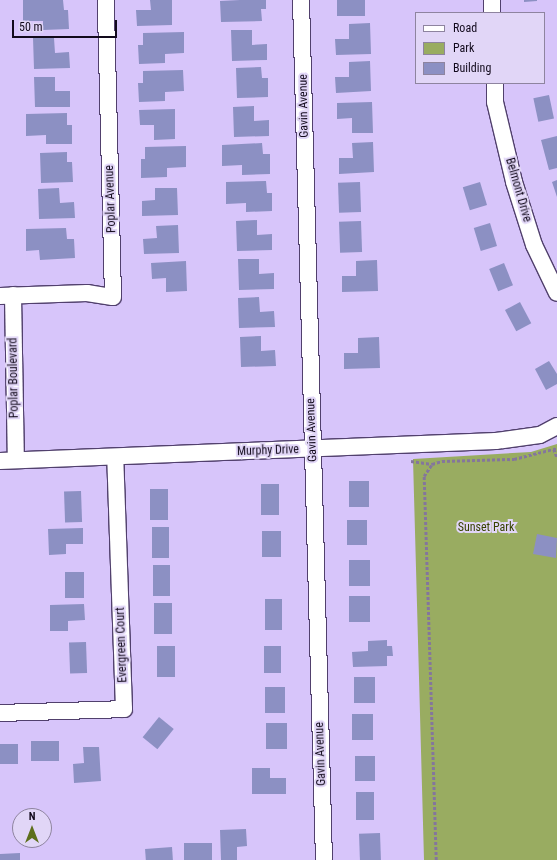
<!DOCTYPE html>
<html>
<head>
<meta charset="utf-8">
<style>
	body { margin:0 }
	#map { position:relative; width:557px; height:860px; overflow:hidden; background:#d7c5fa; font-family:"Roboto Condensed",sans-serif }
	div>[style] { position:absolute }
	.green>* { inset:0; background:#99ac61 }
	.building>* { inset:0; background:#8c90c3; transform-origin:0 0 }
	.path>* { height:2.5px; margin-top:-1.25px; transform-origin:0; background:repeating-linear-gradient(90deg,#84769c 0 3px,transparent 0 5px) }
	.roads { filter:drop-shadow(1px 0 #51406d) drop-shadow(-1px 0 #51406d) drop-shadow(0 1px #51406d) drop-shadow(0 -1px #51406d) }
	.minor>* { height:16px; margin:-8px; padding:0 8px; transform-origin:8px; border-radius:8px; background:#fff }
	span { translate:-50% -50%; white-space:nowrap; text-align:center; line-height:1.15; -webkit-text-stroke:4px #e1d6f7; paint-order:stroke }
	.street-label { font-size:12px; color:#120a1c }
	.park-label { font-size:12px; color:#364200 }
	.legend { position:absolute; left:415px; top:12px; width:130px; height:72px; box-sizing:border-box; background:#e1d6f7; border:1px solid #8e849f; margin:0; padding:5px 7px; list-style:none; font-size:12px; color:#120a1c }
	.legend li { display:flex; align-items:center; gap:8px; height:20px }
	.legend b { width:20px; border:1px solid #8e849f }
	.north { position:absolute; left:12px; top:808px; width:40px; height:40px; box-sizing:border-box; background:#e1d6f7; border:1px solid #8e849f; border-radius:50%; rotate:0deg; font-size:11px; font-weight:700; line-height:16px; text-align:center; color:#120a1c }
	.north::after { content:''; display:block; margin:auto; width:14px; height:18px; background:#5d6f1b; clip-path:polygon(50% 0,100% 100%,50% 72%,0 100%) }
	.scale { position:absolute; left:12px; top:20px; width:105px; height:18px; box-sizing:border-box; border:2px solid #120a1c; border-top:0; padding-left:5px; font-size:12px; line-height:14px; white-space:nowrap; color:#120a1c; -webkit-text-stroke:3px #e1d6f7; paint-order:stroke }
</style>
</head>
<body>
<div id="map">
	<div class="green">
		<div style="clip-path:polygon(557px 444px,557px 860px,424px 860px,413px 459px,531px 452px)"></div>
	</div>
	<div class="building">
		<div style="clip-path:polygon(23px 0,63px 0,64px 10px,68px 10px,69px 29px,43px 30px,43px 21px,23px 21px)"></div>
		<div style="clip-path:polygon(150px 0,172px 0,172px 25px,137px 26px,136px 10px,151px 10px)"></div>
		<div style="clip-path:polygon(240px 0,266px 0,266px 9px,261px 9px,262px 21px,221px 22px,220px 1px)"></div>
		<div style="left:337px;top:0;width:28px;height:16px"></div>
		<div style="clip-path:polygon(524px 0,537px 0,537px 1px,524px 2px)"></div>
		<div style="clip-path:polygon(370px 23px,371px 54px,336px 55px,335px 39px,349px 39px,349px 24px)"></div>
		<div style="clip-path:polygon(231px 30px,252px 30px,252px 45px,267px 44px,267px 60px,232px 61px)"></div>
		<div style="clip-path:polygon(184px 32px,184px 53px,165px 54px,165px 63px,139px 64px,138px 45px,143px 45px,143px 33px)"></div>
		<div style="clip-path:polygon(33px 38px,54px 38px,55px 53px,69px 52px,70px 68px,34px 69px)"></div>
		<div style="clip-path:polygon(370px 61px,371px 91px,336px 93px,335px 77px,349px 77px,349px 62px)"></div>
		<div style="clip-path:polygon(261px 67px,262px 78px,268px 78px,268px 97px,237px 98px,236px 68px)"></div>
		<div style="clip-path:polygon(183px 70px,184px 91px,165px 92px,165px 101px,139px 102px,138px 83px,143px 83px,143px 71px)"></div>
		<div style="clip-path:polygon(34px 77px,55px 77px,55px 91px,70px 91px,70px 107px,35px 107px)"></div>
		<div style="left:549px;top:95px;width:24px;height:16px;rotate:78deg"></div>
		<div style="clip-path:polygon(372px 102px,373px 133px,352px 133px,352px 118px,337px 119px,337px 103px)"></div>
		<div style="clip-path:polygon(254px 106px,254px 121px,269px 120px,269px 136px,234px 137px,233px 107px)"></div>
		<div style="clip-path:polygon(175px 109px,175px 139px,154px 140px,154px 125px,140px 125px,139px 110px)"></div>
		<div style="clip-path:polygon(67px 113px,67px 125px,72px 125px,72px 144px,46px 144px,46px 135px,26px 136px,26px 114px)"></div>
		<div style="clip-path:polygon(557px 136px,557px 168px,549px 170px,541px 140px)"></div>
		<div style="clip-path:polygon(373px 142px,374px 172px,339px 174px,339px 158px,353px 158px,352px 143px)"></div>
		<div style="clip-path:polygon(262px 143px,263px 154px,270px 154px,270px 174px,242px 175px,242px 165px,222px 166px,222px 145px)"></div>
		<div style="clip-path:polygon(186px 146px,186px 167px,167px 168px,167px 177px,141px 178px,141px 159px,145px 159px,145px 147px)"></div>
		<div style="clip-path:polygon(67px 152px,67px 162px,72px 162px,73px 182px,41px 183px,40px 153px)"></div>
		<div style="clip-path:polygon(557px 180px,557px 197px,552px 182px)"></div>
		<div style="clip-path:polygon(266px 181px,267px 193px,272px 193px,272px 211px,246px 212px,246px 203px,226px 204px,226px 182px)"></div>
		<div style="left:360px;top:182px;width:30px;height:22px;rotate:88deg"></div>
		<div style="left:480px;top:182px;width:24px;height:18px;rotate:73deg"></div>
		<div style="clip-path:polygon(59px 188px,60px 203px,74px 202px,75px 218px,39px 219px,38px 189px)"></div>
		<div style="clip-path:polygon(155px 188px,177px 188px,178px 215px,142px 216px,142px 201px,155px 200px)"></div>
		<div style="clip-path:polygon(257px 220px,257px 235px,272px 234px,272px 250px,237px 251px,236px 221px)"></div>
		<div style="left:361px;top:221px;width:31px;height:22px;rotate:88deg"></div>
		<div style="left:490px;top:223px;width:24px;height:17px;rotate:73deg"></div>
		<div style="clip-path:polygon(178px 225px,179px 253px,144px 254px,143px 239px,157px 238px,156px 226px)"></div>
		<div style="clip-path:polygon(66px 228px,67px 239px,74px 239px,75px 258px,40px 260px,39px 250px,26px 251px,26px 229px)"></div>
		<div style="clip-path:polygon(238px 259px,259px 259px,259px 274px,274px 273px,274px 289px,239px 290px)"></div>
		<div style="clip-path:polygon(377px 260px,378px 291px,342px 292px,342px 276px,356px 276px,356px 261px)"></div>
		<div style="clip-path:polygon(186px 261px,187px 291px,166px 292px,166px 278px,152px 279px,151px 263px)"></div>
		<div style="left:504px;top:263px;width:24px;height:16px;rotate:68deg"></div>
		<div style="clip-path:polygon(259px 297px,260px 312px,274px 311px,275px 327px,239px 328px,238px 298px)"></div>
		<div style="left:520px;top:302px;width:24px;height:17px;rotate:62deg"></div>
		<div style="clip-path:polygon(261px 336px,261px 351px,275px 350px,276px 366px,241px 367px,240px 337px)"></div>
		<div style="clip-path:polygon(379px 337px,380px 368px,344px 369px,344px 353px,358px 353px,358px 338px)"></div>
		<div style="clip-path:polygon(549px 361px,557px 374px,557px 384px,546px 390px,535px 369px)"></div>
		<div style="left:349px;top:481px;width:20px;height:26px"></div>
		<div style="left:261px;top:484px;width:18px;height:31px"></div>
		<div style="left:150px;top:489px;width:18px;height:31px"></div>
		<div style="left:81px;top:491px;width:31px;height:17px;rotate:88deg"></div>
		<div style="left:347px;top:520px;width:20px;height:25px"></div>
		<div style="left:152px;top:527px;width:17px;height:31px"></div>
		<div style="clip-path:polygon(83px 528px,83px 544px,66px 544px,66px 554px,49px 555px,48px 529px)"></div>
		<div style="left:281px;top:531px;width:26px;height:19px;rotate:90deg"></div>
		<div style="clip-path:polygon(537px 534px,557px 538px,556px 558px,533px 554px)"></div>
		<div style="left:349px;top:560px;width:21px;height:26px"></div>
		<div style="left:153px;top:565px;width:17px;height:31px"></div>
		<div style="left:65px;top:572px;width:19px;height:26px"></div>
		<div style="left:349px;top:596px;width:21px;height:26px"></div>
		<div style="left:265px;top:599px;width:17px;height:31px"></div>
		<div style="left:172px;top:603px;width:31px;height:18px;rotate:90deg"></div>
		<div style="clip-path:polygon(84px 604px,85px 620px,68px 621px,68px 631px,50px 631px,50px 605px)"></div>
		<div style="clip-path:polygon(387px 640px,387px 646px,392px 646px,393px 656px,387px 656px,387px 666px,353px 667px,352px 652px,368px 651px,368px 641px)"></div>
		<div style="left:86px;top:642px;width:31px;height:17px;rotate:88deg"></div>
		<div style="left:157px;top:646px;width:18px;height:31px"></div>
		<div style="left:264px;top:646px;width:17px;height:27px"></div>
		<div style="left:375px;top:677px;width:26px;height:21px;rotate:90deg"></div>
		<div style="left:265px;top:687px;width:20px;height:26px"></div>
		<div style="left:352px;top:714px;width:21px;height:26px"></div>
		<div style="left:159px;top:717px;width:19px;height:26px;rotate:39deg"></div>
		<div style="left:266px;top:723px;width:21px;height:26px"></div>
		<div style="left:31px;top:741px;width:28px;height:20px"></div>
		<div style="left:18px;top:744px;width:20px;height:18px;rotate:90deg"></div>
		<div style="clip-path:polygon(83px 747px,99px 747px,101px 781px,74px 783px,73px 764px,84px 763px)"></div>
		<div style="left:355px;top:756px;width:20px;height:25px"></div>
		<div style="clip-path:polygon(252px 768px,270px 768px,270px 778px,286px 778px,286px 794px,252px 794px)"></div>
		<div style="left:356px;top:792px;width:18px;height:28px"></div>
		<div style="clip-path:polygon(246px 829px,247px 846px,237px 847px,237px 860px,221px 860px,220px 830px)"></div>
		<div style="left:380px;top:833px;width:27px;height:21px;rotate:88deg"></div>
		<div style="left:212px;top:843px;width:17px;height:28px;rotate:90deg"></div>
		<div style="left:172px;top:847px;width:13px;height:27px;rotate:86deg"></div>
		<div style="clip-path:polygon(20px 853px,20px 860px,0 860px,0 854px)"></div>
	</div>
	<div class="path">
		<div style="left:554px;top:449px;width:9px;rotate:69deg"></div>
		<div style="left:411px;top:461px;width:21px;rotate:8deg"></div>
		<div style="left:436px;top:860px;width:384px;rotate:-91.8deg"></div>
		<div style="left:424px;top:476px;width:14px;rotate:-56deg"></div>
		<div style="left:432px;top:464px;width:10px;rotate:-17deg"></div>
		<div style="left:442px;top:461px;width:72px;rotate:-1.6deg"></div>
		<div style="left:514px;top:459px;width:44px;rotate:-14.3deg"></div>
	</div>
	<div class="roads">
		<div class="minor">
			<div style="left:301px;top:0;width:860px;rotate:88.47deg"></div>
			<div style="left:492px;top:0;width:13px;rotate:90deg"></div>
			<div style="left:495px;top:83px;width:19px;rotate:90deg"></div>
			<div style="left:495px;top:102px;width:82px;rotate:76.6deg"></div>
			<div style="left:514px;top:182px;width:66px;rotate:72.4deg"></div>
			<div style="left:534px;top:245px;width:53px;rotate:64.4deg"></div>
			<div style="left:13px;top:295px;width:165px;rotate:89deg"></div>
			<div style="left:0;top:296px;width:87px;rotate:-2deg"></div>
			<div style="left:87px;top:293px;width:26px;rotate:9deg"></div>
			<div style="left:113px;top:297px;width:297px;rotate:-91.4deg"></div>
			<div style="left:0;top:461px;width:496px;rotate:-2.3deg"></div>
			<div style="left:496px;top:441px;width:44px;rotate:-7.8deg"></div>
			<div style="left:540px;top:435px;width:19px;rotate:-28deg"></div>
			<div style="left:0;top:713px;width:124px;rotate:-1.8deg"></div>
			<div style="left:124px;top:709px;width:252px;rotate:-92deg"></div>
		</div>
	</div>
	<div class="street-label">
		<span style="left:304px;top:106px;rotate:-91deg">Gavin Avenue</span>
		<span style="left:518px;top:190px;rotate:74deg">Belmont Drive</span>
		<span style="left:111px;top:199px;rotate:-92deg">Poplar Avenue</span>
		<span style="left:14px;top:378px;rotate:-91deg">Poplar Boulevard</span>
		<span style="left:312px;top:430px;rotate:-92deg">Gavin Avenue</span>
		<span style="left:268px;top:451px;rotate:-2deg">Murphy Drive</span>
		<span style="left:122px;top:645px;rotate:-92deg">Evergreen Court</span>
		<span style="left:321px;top:754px;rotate:-92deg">Gavin Avenue</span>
	</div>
	<div class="park-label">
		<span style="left:486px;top:528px">Sunset Park</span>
	</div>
	<ul class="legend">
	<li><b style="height:5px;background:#fff"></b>Road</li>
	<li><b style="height:11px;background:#99ac61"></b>Park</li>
	<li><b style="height:11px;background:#8c90c3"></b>Building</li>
	</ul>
	<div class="north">N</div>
	<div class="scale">50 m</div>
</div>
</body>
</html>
